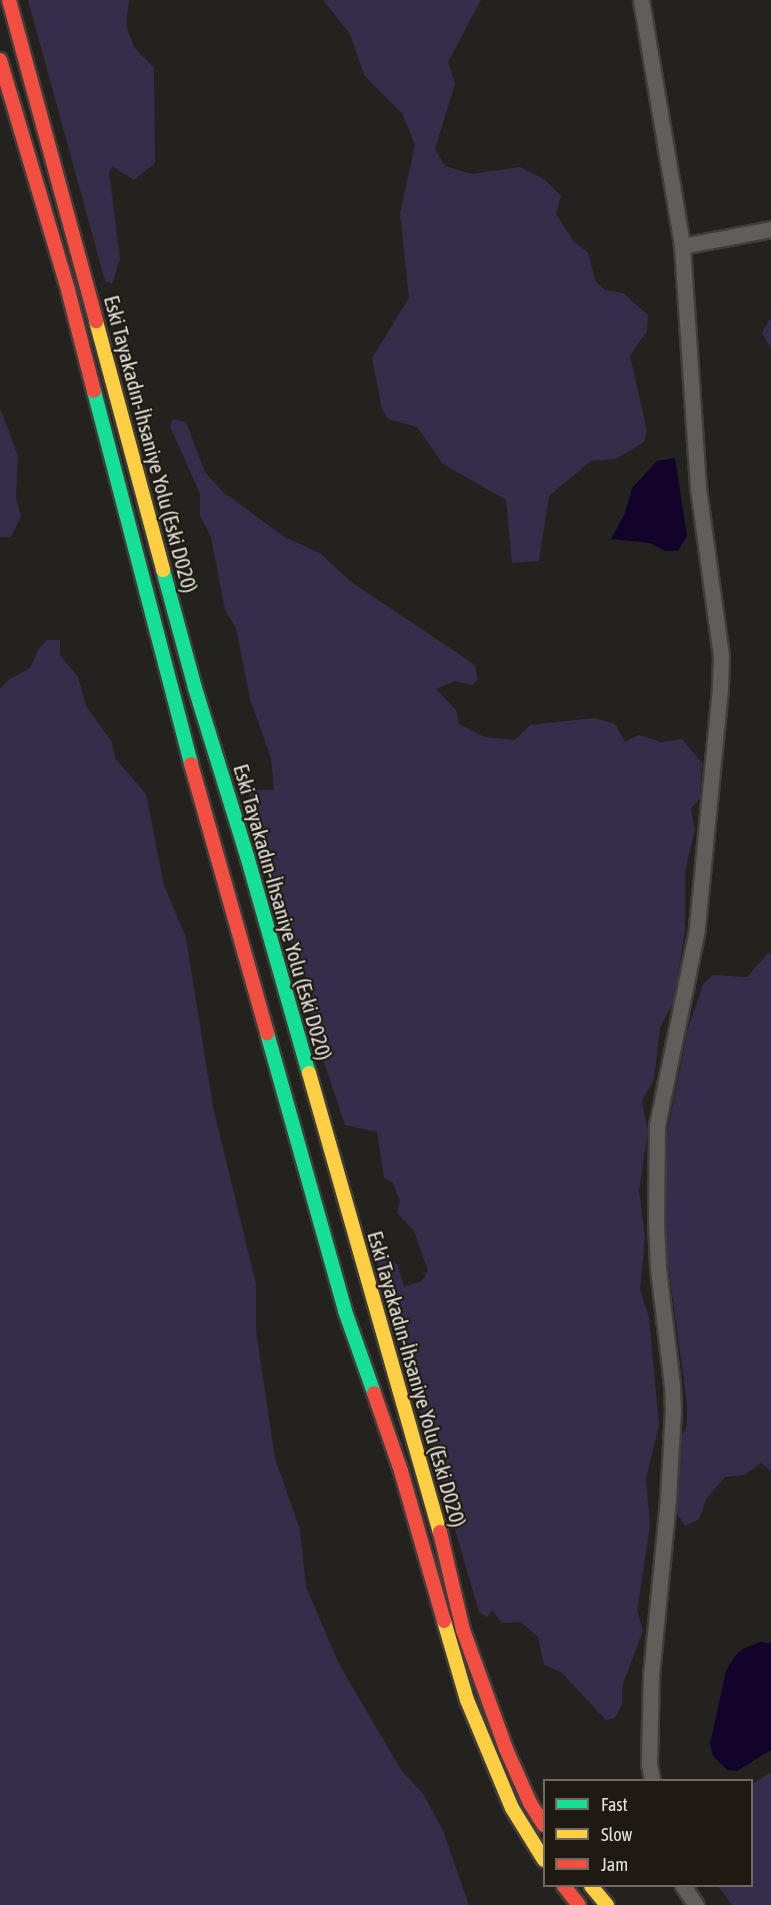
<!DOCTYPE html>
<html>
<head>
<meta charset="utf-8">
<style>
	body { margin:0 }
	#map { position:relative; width:771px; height:1905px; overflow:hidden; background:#24221e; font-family:"Asap Condensed",sans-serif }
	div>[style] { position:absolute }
	.green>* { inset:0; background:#352d4a }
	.water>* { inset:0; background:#11032a }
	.roads { filter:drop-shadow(2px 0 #403e3b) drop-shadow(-2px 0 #403e3b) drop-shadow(0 2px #403e3b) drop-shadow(0 -2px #403e3b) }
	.street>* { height:15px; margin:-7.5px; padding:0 7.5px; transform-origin:7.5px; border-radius:7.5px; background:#605e5a }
	.fast>* { height:14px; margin:-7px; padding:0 7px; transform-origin:7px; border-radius:7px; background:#16e098 }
	.slow>* { height:14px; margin:-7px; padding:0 7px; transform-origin:7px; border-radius:7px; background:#ffcf43 }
	.jam>* { height:14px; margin:-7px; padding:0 7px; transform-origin:7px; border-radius:7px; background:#f24e42 }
	span { translate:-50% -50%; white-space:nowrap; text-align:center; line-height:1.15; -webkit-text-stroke:4.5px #1e1a12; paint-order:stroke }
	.street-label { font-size:21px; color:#e6e3dd }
	.legend { position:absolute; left:543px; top:1779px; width:210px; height:108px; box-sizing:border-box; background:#1e1a12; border:2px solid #6e6a63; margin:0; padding:8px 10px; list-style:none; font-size:18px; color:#e6e3dd }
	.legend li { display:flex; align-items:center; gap:12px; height:30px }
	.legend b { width:30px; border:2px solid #6e6a63 }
</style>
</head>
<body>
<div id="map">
	<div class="green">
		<div style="clip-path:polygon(28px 0,129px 0,126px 25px,134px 47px,154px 68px,155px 163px,134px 180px,113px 167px,109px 171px,120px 259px,112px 284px,105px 281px)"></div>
		<div style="clip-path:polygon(323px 0,481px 0,448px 62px,455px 84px,435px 149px,445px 166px,471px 174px,520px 167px,544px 179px,561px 196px,556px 214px,573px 241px,588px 252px,595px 281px,605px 290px,623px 293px,648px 315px,647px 331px,630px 356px,647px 431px,644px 442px,616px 459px,591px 461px,549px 496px,539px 561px,512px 563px,506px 500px,443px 464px,417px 427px,388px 419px,382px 409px,372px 358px,409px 298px,400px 213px,415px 145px,402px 113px,364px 75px,350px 34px)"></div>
		<div style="clip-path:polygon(771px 317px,771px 349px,762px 333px)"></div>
		<div style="clip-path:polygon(0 408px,18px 456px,16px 498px,21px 516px,11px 537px,0 537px)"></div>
		<div style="clip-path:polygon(173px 419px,186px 422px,205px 472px,223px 492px,286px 538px,320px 553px,350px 581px,475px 665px,478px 680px,472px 685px,455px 681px,436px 689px,456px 710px,459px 724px,484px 737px,515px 740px,530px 725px,594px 718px,615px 724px,625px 742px,639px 735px,661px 742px,682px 739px,702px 763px,700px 798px,691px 809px,695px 829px,685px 872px,685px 931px,674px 1001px,660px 1028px,654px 1079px,642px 1101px,648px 1131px,639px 1190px,645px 1237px,640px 1290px,649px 1317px,659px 1426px,646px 1478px,650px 1526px,637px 1611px,643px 1630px,622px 1687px,622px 1704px,615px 1718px,606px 1720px,561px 1672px,544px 1665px,538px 1637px,521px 1622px,502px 1623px,492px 1610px,487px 1617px,479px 1612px,376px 1258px,381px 1254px,398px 1265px,404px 1287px,422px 1281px,428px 1271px,414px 1231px,397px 1213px,400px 1201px,393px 1183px,384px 1178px,377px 1132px,345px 1125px,322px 1056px,310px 1014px,313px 991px,295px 956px,248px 790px,274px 790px,271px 758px,250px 699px,236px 628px,225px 610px,211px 537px,200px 516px,200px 494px,170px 426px)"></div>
		<div style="clip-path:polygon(47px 640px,60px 640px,60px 655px,78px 677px,86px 706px,112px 742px,115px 758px,146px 794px,164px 885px,186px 938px,213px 1107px,256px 1284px,256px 1331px,275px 1458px,300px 1530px,306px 1587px,339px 1664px,401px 1770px,424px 1795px,443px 1831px,469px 1905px,0 1905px,0 689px,10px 679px,30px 668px,39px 648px)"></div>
		<div style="clip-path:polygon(768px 953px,771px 954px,771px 1471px,761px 1463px,744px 1475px,725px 1477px,707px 1498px,699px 1519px,685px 1526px,677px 1514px,679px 1440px,687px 1426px,687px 1404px,664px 1233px,665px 1143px,688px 1028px,704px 983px,713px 975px,747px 977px)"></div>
		<div style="clip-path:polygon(771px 1772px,771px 1905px,732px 1905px,718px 1886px,752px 1886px,752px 1784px)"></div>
	</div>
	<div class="water">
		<div style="clip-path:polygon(675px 458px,687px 536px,678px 551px,665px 551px,650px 543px,611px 539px,625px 513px,632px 488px,657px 461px)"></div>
		<div style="clip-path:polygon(760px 1642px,771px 1643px,771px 1750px,737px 1771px,727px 1770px,713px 1756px,710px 1744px,726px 1671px,734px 1657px,743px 1649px)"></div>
	</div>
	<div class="roads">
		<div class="street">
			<div style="left:641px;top:0;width:249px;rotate:80.5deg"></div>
			<div style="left:682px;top:246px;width:243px;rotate:86.2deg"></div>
			<div style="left:698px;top:488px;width:170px;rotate:82.2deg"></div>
			<div style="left:721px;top:656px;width:32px;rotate:92deg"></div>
			<div style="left:720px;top:688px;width:242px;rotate:95.5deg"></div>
			<div style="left:697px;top:929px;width:200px;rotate:101.5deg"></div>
			<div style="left:657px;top:1125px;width:97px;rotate:90.6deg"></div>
			<div style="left:656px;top:1222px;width:46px;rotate:87.5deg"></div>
			<div style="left:658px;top:1268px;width:118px;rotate:83.2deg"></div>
			<div style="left:672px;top:1385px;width:24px;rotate:88deg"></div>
			<div style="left:673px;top:1409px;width:90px;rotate:93.2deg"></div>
			<div style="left:668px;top:1499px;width:176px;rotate:95.5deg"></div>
			<div style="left:651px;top:1674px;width:90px;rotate:91.3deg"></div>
			<div style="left:649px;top:1764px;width:16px;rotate:79deg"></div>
			<div style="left:682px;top:246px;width:91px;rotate:-10.8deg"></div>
			<div style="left:683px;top:1886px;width:23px;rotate:56deg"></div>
		</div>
		<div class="fast">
			<div style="left:94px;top:391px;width:385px;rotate:75.4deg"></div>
			<div style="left:163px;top:570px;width:122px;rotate:74.8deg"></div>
			<div style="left:195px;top:688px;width:176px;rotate:72.8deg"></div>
			<div style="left:247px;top:856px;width:226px;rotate:74.1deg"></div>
			<div style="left:267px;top:1033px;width:289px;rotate:74.3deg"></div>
			<div style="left:345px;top:1311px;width:87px;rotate:70.5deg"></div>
		</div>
		<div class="slow">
			<div style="left:96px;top:321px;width:258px;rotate:74.9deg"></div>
			<div style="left:309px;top:1073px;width:477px;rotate:74.1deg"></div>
			<div style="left:444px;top:1621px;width:82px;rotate:73.8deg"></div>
			<div style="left:467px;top:1700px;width:117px;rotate:67.4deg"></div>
			<div style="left:512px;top:1808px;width:61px;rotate:58.4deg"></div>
			<div style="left:591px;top:1886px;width:25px;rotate:50deg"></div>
		</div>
		<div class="jam">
			<div style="left:9px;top:0;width:333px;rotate:74.8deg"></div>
			<div style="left:0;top:60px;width:240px;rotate:73.5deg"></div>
			<div style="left:68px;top:290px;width:104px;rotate:75.6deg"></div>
			<div style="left:191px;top:764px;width:280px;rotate:74.2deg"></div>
			<div style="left:374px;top:1393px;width:83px;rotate:70.9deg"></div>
			<div style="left:401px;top:1471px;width:156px;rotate:74deg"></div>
			<div style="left:440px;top:1532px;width:101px;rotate:76.8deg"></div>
			<div style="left:463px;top:1630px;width:127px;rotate:70.1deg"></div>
			<div style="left:506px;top:1749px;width:59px;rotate:66deg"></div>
			<div style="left:530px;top:1803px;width:26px;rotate:58deg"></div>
			<div style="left:564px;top:1886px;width:24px;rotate:52deg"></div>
		</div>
	</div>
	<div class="street-label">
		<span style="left:151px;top:444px;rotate:75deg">Eski Tayakadın-İhsaniye Yolu (Eski D020)</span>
		<span style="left:283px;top:912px;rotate:74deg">Eski Tayakadın-İhsaniye Yolu (Eski D020)</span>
		<span style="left:417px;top:1379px;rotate:74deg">Eski Tayakadın-İhsaniye Yolu (Eski D020)</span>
	</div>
	<ul class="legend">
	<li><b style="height:8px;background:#16e098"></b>Fast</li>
	<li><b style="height:8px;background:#ffcf43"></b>Slow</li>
	<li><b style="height:8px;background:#f24e42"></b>Jam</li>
	</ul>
</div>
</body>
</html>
